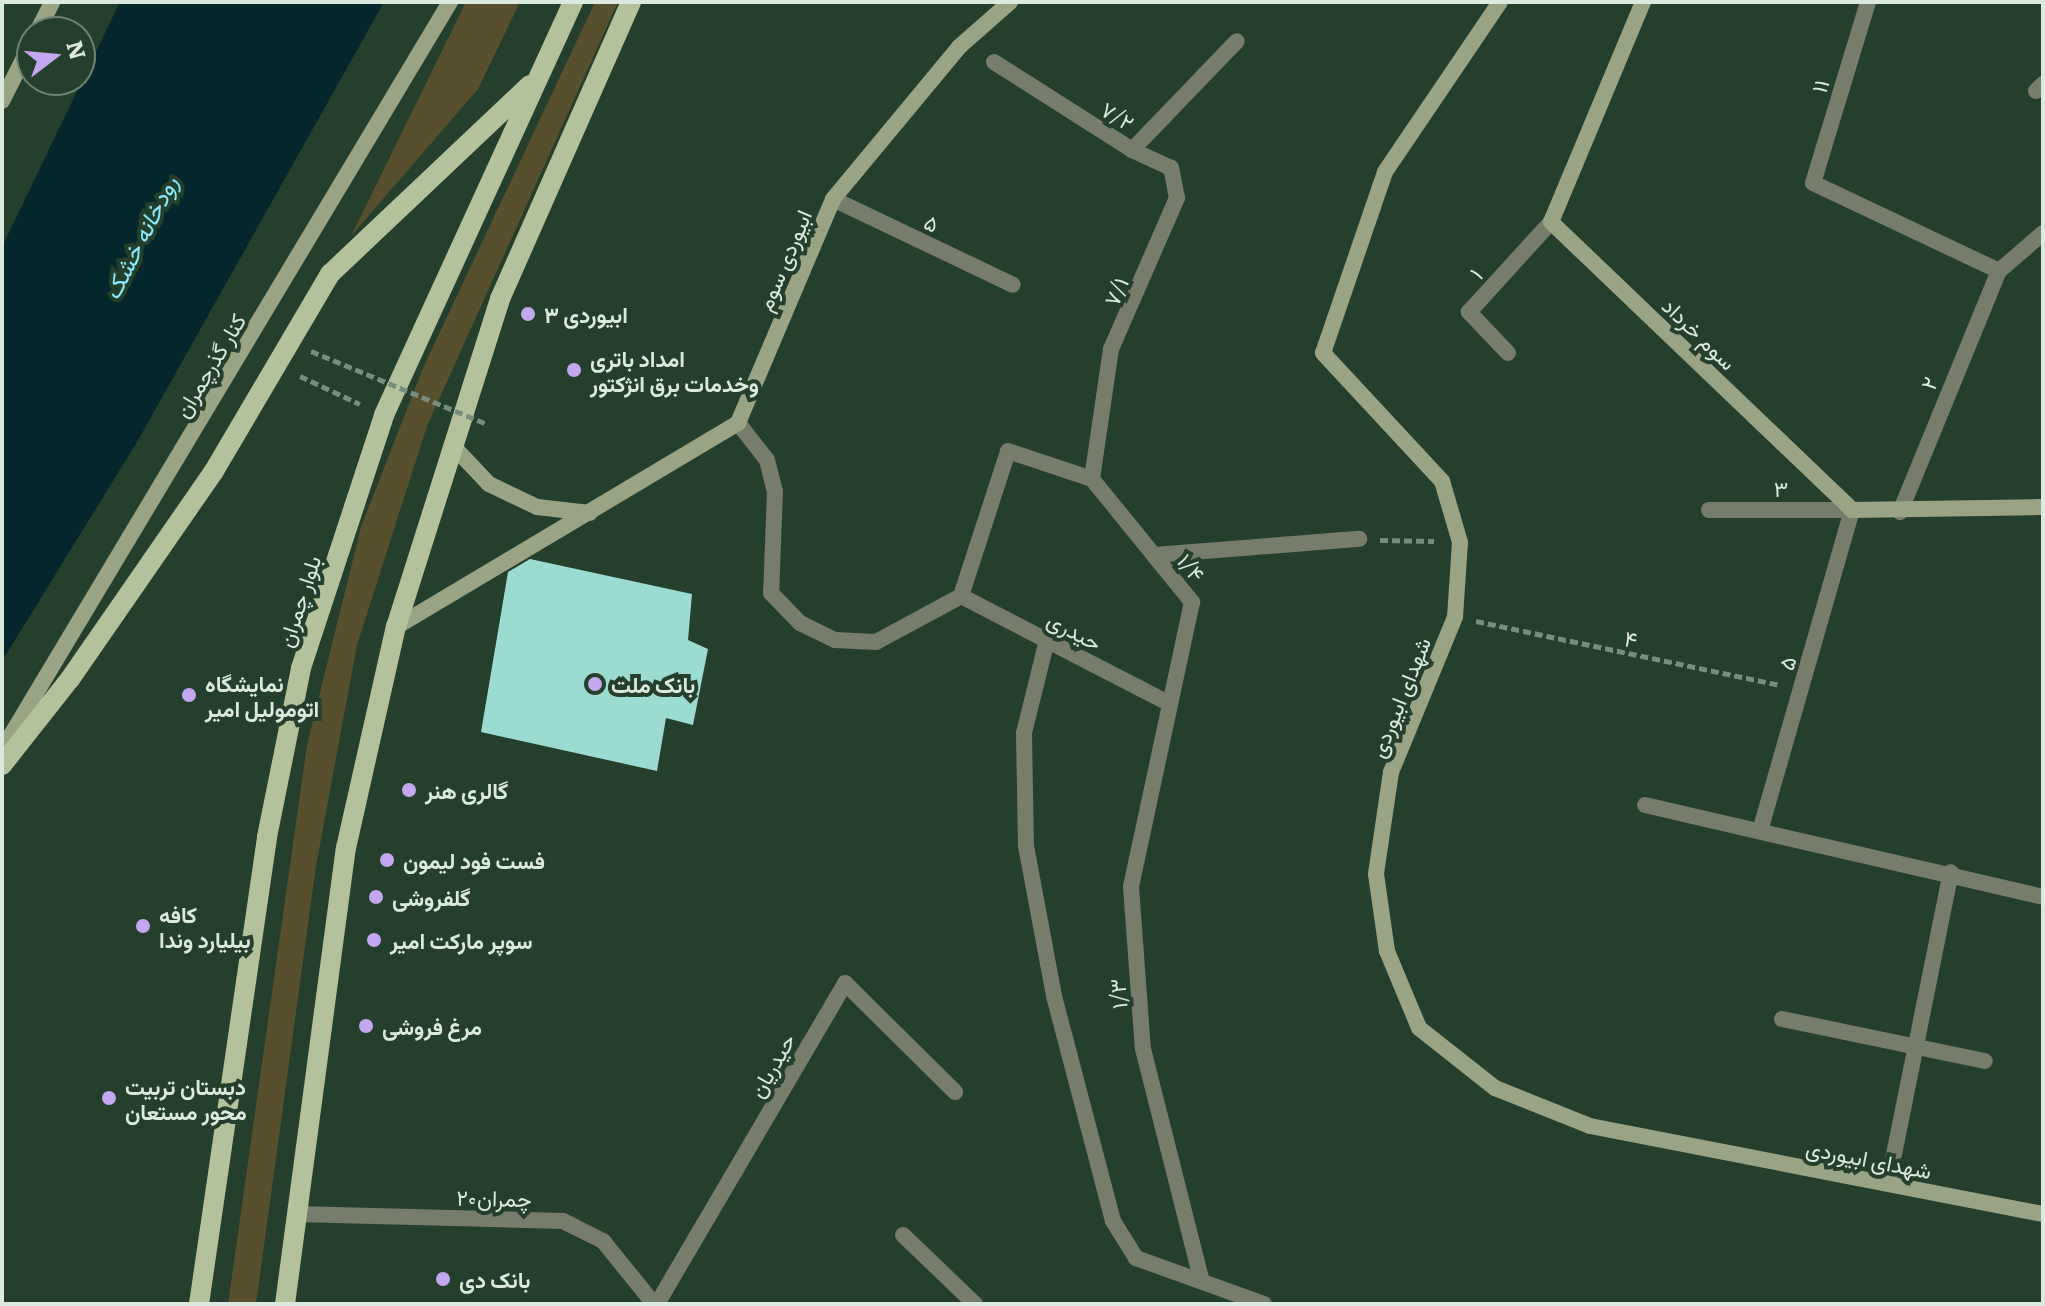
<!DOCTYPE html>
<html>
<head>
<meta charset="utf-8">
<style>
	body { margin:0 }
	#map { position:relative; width:2045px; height:1306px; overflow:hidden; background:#253f2d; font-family:Literata,Vazirmatn,serif }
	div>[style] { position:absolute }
	.green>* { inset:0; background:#584f2d }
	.water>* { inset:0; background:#04262d }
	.building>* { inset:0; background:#9bdbd1 }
	.path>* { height:5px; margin-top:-2.5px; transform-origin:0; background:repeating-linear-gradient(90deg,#788d7e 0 8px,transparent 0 12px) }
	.street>* { height:16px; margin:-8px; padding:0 8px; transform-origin:8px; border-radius:8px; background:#767d6a }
	.secondary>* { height:16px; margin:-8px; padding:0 8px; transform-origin:8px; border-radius:8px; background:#99a485 }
	.primary>* { height:20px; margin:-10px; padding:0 10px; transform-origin:10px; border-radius:10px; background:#b3c29a }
	.path-bridge>* { height:5px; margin-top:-2.5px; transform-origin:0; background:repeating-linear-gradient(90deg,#788d7e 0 8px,transparent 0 12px) }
	.dots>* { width:22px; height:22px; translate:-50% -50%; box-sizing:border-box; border:4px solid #253f2d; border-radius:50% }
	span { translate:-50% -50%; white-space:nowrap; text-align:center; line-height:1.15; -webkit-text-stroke:8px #253f2d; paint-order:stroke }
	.street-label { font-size:22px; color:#dbeadf }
	.poi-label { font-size:22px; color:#dbeadf; font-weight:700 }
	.left { translate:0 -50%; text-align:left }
	.water-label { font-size:24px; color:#88eafe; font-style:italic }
	.frame { position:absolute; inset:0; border:4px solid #dbeadf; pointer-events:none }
	.north { position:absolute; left:16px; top:16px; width:80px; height:80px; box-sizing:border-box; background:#253f2d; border:2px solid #6e8374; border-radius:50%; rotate:74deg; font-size:22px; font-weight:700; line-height:32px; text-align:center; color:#dbeadf }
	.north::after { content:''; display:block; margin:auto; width:28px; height:36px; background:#c4a7f1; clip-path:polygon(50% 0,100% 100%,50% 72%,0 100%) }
</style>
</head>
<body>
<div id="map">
	<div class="green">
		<div style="clip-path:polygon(466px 2px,520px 2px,478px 89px,351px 236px)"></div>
		<div style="clip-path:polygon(595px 2px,618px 2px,427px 426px,357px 645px,316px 866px,256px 1304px,228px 1304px,307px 745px,361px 527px,423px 368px)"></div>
	</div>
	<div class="water">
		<div style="clip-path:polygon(120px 2px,384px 2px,137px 442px,2px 661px,2px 247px)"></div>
	</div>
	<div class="building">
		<div style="clip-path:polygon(530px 559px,692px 594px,688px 640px,708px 649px,693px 725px,666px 718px,657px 771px,481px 732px,508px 572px)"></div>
	</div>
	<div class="path">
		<div style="left:300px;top:376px;width:66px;rotate:25deg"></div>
		<div style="left:1380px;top:540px;width:54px;rotate:1.1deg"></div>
		<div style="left:1476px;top:621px;width:310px;rotate:11.9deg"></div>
	</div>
	<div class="street">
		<div style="left:1868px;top:2px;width:189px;rotate:106.9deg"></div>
		<div style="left:1813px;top:183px;width:206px;rotate:25.3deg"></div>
		<div style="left:994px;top:62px;width:164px;rotate:32.5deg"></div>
		<div style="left:1132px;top:150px;width:151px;rotate:-46.1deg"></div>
		<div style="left:2036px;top:91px;width:10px;rotate:-45deg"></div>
		<div style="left:833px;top:199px;width:199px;rotate:25.5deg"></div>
		<div style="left:1508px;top:353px;width:57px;rotate:-133.6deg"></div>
		<div style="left:1469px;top:312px;width:122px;rotate:-47.7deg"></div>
		<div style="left:738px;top:423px;width:47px;rotate:51.9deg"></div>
		<div style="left:767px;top:460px;width:32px;rotate:76deg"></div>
		<div style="left:775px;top:491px;width:102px;rotate:92.2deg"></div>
		<div style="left:771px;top:593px;width:42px;rotate:46deg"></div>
		<div style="left:800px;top:623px;width:39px;rotate:26deg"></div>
		<div style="left:835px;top:640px;width:41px;rotate:2.8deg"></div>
		<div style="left:876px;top:642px;width:97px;rotate:-28.4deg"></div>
		<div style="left:961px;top:596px;width:152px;rotate:-72deg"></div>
		<div style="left:1008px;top:451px;width:89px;rotate:18.4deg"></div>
		<div style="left:1092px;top:479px;width:159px;rotate:50.9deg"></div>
		<div style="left:1192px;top:602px;width:291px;rotate:102.1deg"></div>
		<div style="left:1131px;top:887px;width:162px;rotate:85.8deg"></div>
		<div style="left:1143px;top:1049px;width:236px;rotate:75.8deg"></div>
		<div style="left:1092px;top:479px;width:131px;rotate:-81.7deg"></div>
		<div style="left:1111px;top:349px;width:165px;rotate:-66.4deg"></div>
		<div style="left:1177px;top:198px;width:31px;rotate:-101deg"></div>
		<div style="left:1171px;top:168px;width:43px;rotate:-155.2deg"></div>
		<div style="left:1709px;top:510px;width:143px"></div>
		<div style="left:1852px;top:510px;width:331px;rotate:106deg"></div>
		<div style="left:1900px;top:512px;width:261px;rotate:-67.7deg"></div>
		<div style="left:1999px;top:271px;width:58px;rotate:-40.8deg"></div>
		<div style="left:1154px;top:555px;width:206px;rotate:-4.5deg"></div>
		<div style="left:961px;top:596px;width:233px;rotate:27.3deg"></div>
		<div style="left:1047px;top:640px;width:96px;rotate:103.9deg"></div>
		<div style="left:1024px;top:733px;width:113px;rotate:89deg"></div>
		<div style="left:1026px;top:846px;width:153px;rotate:79.4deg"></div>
		<div style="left:1054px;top:996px;width:233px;rotate:75.3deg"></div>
		<div style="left:1113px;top:1221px;width:44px;rotate:58.1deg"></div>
		<div style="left:1136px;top:1258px;width:136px;rotate:19.8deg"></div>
		<div style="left:1645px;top:805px;width:408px;rotate:13deg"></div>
		<div style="left:1782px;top:1019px;width:207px;rotate:11.7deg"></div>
		<div style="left:1888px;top:1184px;width:318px;rotate:-78.6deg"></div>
		<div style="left:297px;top:1214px;width:266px;rotate:1.5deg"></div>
		<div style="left:563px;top:1221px;width:45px;rotate:26.6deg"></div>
		<div style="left:603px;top:1241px;width:81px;rotate:51deg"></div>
		<div style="left:903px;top:1235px;width:100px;rotate:43.8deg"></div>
		<div style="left:657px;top:1304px;width:372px;rotate:-59.6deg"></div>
		<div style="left:845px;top:983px;width:155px;rotate:44.7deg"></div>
	</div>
	<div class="secondary">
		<div style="left:1500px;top:2px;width:205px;rotate:124.1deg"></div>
		<div style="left:1385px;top:172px;width:191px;rotate:108.9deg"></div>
		<div style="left:1323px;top:353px;width:175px;rotate:47.1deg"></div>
		<div style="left:1442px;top:481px;width:64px;rotate:73.6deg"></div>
		<div style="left:1460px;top:542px;width:75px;rotate:93.8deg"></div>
		<div style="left:1455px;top:617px;width:168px;rotate:112.4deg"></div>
		<div style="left:1391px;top:772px;width:103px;rotate:98.4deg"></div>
		<div style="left:1376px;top:874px;width:78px;rotate:81.9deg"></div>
		<div style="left:1387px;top:951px;width:83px;rotate:67.4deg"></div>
		<div style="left:1419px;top:1028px;width:97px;rotate:38.3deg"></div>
		<div style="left:1495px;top:1088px;width:102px;rotate:21.8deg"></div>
		<div style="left:1590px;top:1126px;width:461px;rotate:11deg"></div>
		<div style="left:1643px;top:2px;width:238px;rotate:112.7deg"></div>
		<div style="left:1551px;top:222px;width:417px;rotate:43.7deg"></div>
		<div style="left:1852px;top:510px;width:191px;rotate:-0.9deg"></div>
		<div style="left:37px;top:32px;width:34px;rotate:-63deg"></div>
		<div style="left:2px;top:101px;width:66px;rotate:-63deg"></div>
		<div style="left:452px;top:445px;width:54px;rotate:46.5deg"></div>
		<div style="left:489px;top:484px;width:53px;rotate:25.6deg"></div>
		<div style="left:537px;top:507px;width:53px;rotate:6.5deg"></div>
		<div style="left:396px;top:627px;width:398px;rotate:-30.8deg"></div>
		<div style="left:738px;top:423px;width:243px;rotate:-67deg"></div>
		<div style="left:833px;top:199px;width:197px;rotate:-50.3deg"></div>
		<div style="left:959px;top:47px;width:68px;rotate:-41.4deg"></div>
		<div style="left:2px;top:750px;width:872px;rotate:-59.08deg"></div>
	</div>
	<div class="primary">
		<div style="left:2px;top:765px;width:110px;rotate:-51.7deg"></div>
		<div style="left:70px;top:679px;width:253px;rotate:-55.3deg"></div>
		<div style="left:214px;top:471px;width:229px;rotate:-59.5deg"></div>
		<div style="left:330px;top:274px;width:275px;rotate:-43.4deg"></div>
		<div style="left:199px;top:1304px;width:472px;rotate:-81.7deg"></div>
		<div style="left:267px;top:837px;width:172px;rotate:-78.6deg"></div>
		<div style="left:301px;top:668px;width:266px;rotate:-71.8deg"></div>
		<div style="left:384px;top:415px;width:454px;rotate:-65.4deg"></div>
		<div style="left:285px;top:1304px;width:460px;rotate:-82.4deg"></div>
		<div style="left:346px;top:848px;width:227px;rotate:-77.3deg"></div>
		<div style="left:396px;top:627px;width:344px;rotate:-72.4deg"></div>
		<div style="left:500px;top:299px;width:325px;rotate:-66.2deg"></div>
	</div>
	<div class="path-bridge">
		<div style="left:311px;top:351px;width:188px;rotate:22.5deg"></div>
	</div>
	<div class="dots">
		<div style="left:528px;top:314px;background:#c4a7f1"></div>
		<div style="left:574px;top:370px;background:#c4a7f1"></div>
		<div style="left:595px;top:684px;background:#c4a7f1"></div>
		<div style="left:189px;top:695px;background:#c4a7f1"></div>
		<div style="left:409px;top:790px;background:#c4a7f1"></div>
		<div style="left:387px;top:860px;background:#c4a7f1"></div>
		<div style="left:376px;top:897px;background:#c4a7f1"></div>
		<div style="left:143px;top:926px;background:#c4a7f1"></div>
		<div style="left:374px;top:940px;background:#c4a7f1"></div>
		<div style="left:366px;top:1026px;background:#c4a7f1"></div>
		<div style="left:109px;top:1098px;background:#c4a7f1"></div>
		<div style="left:443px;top:1279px;background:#c4a7f1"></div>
	</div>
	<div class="street-label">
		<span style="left:1819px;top:86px;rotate:-73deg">۱۱</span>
		<span style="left:1118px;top:115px;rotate:32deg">۷/۲</span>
		<span style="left:932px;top:222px;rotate:25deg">۵</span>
		<span style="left:783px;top:260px;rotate:-67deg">ابیوردی سوم</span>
		<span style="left:1475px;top:273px;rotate:-48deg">۱</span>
		<span style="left:1115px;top:291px;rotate:-65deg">۷/۱</span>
		<span style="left:1700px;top:333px;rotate:44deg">سوم خرداد</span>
		<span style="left:209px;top:365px;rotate:-59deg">کنار گذرچمران</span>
		<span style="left:1928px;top:383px;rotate:-68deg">۲</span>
		<span style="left:1781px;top:488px">۳</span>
		<span style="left:1192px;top:567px;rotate:51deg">۱/۴</span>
		<span style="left:298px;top:601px;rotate:-72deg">بلوار چمران</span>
		<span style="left:1075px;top:630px;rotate:28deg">حیدری</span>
		<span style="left:1631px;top:638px;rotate:12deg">۴</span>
		<span style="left:1786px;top:663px;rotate:-74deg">۵</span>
		<span style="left:1399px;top:697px;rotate:-68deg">شهدای ابیوردی</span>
		<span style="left:1117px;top:994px;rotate:-94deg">۱/۳</span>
		<span style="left:771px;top:1065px;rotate:-60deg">حیدریان</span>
		<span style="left:1869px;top:1158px;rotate:11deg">شهدای ابیوردی</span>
		<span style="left:494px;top:1197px;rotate:1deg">چمران۲۰</span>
	</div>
	<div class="poi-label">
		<span class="left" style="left:544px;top:314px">ابیوردی ۳</span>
		<span class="left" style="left:590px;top:370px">امداد باتری<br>وخدمات برق انژکتور</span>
		<span class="left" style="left:205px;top:695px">نمایشگاه<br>اتومولیل امیر</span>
		<span class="left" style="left:611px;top:684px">بانک ملت</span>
		<span class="left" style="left:425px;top:790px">گالری هنر</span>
		<span class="left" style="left:403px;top:860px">فست فود لیمون</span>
		<span class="left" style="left:392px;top:897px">گلفروشی</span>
		<span class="left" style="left:159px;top:926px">کافه<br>بیلیارد وندا</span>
		<span class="left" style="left:390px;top:940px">سوپر مارکت امیر</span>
		<span class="left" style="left:382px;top:1026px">مرغ فروشی</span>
		<span class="left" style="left:125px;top:1098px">دبستان تربیت<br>محور مستعان</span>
		<span class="left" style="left:459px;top:1279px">بانک دی</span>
	</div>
	<div class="water-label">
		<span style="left:139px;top:237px;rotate:-63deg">رودخانه خشک</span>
	</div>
	<div class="frame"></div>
	<div class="north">N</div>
</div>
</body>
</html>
